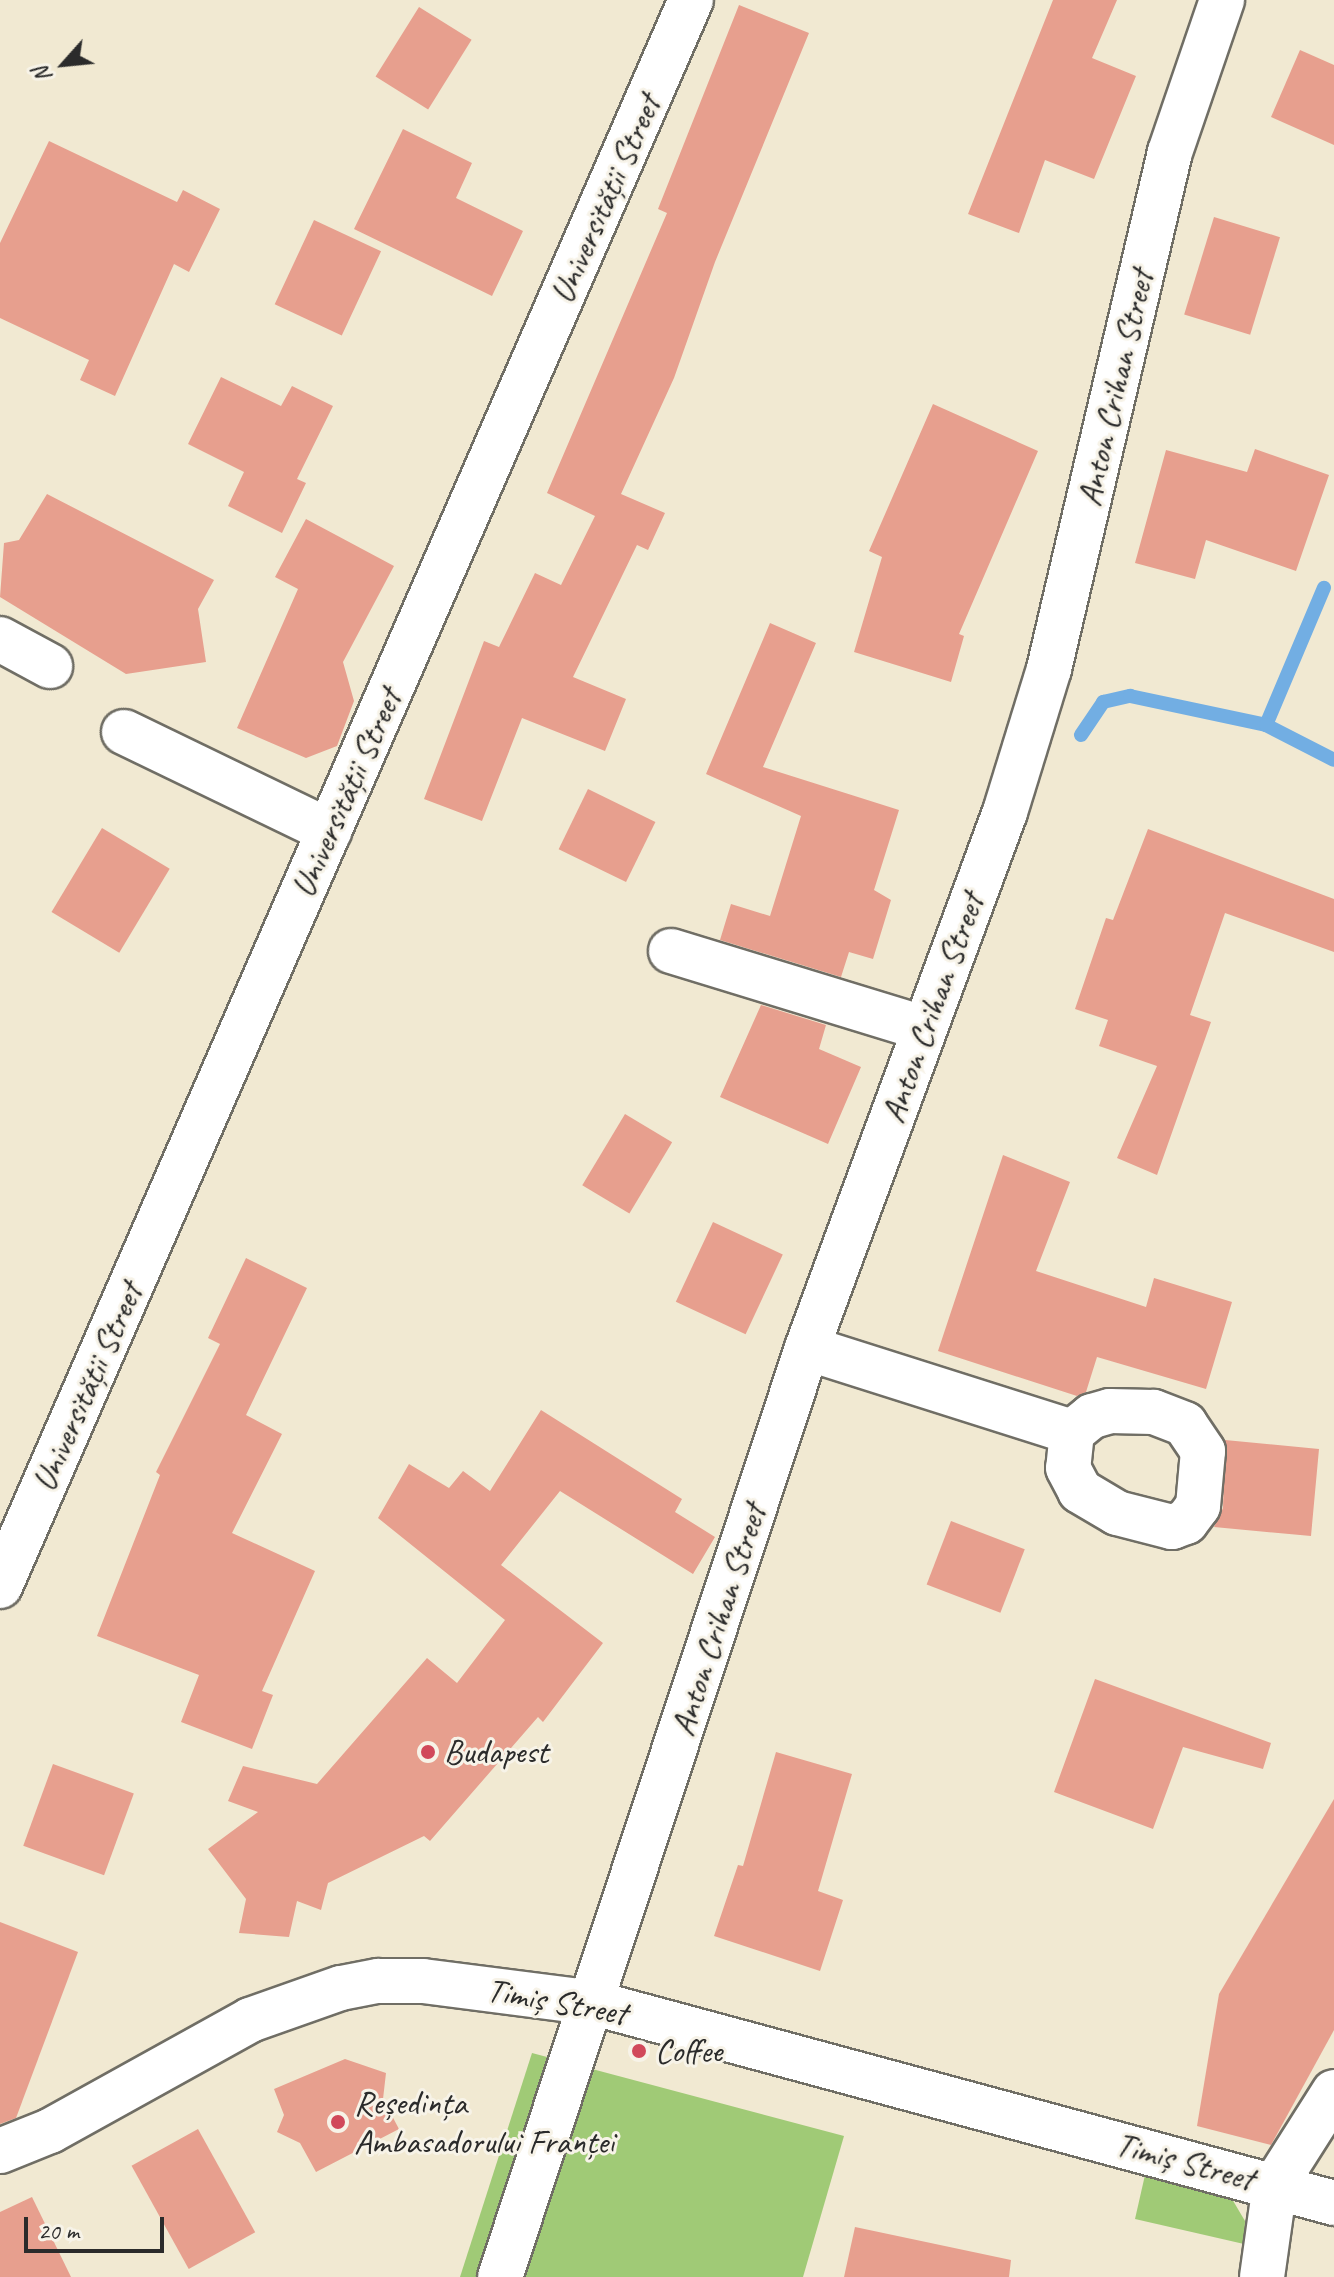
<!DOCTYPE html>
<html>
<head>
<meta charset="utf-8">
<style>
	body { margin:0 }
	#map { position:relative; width:1334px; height:2277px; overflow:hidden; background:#f1e9d2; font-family:Caveat,sans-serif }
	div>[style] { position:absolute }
	.green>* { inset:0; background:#a0ca76 }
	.stream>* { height:14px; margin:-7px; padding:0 7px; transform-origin:7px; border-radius:7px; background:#72aee3 }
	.building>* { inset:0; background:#e79f8e; transform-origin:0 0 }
	.roads { filter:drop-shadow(2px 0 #706e65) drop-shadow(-2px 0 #706e65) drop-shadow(0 2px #706e65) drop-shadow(0 -2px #706e65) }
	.minor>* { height:44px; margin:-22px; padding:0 22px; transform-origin:22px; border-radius:22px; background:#fff }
	.dots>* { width:22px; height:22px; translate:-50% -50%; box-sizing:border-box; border:4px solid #f7f3e8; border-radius:50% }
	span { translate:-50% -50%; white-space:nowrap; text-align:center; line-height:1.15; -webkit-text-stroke:6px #f7f3e8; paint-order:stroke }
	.street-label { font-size:34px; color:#2b2b2b }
	.poi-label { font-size:34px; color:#2b2b2b }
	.left { translate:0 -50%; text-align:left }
	.north { position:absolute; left:24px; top:24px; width:80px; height:80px; -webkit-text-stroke:6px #f7f3e8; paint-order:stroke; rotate:243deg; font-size:22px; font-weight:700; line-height:32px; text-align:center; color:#2b2b2b }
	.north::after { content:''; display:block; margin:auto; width:28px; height:36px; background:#2b2b2b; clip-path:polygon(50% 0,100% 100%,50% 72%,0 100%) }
	.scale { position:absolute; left:24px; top:2217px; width:140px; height:36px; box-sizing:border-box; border:4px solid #2b2b2b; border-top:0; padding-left:10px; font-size:24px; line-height:28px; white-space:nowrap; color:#2b2b2b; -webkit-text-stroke:6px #f7f3e8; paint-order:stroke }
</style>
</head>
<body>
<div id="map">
	<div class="green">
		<div style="clip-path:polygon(532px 2053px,844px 2136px,803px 2277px,460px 2277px)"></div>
		<div style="clip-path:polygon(1145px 2175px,1232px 2199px,1245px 2221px,1244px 2244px,1135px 2219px)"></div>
	</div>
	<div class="stream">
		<div style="left:1266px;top:725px;width:149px;rotate:-67.1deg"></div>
		<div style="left:1081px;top:735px;width:40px;rotate:-56deg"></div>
		<div style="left:1103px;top:702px;width:28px;rotate:-13deg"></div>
		<div style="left:1130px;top:696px;width:139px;rotate:12deg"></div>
		<div style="left:1266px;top:725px;width:76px;rotate:27.2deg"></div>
	</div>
	<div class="building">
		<div style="clip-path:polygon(1053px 0,1117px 0,1092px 58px,1136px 76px,1094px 179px,1045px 160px,1019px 233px,968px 214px)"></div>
		<div style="clip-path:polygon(739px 5px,809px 33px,715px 262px,674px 378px,621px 494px,665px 513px,648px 550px,637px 545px,573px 677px,626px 699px,605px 751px,522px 718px,482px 821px,424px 799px,484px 641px,499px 647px,535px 573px,561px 585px,595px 516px,547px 493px,667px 213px,658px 209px)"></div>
		<div style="left:419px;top:7px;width:62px;height:82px;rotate:32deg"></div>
		<div style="clip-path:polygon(1300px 50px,1334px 65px,1334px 145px,1271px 117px)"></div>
		<div style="clip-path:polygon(403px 129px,472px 163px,456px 198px,523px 231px,492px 296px,354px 229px)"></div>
		<div style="clip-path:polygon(49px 141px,177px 202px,183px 190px,220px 209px,189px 272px,174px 264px,115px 396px,80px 380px,89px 360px,0 318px,0 243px)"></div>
		<div style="left:1214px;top:217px;width:69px;height:102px;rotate:17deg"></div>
		<div style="left:314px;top:220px;width:74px;height:93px;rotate:25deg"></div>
		<div style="clip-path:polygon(221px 377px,281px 406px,292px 386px,333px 406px,297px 479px,306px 483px,282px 533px,228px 506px,244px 472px,188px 444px)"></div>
		<div style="clip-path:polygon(933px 404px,1038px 451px,959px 634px,964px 636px,951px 682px,854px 652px,882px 557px,869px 551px)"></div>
		<div style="clip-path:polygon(1255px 449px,1329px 475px,1296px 571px,1206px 540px,1195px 579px,1135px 563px,1166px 450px,1247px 472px)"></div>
		<div style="clip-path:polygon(47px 494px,214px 580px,198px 609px,206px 662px,126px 674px,0 597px,4px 543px,19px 540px)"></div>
		<div style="clip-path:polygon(306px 519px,394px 566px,343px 662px,354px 701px,337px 746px,306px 758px,237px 728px,298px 589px,275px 577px)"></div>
		<div style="clip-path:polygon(770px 623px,816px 643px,763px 767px,899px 810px,874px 890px,891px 900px,873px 959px,849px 952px,841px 977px,720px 940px,731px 904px,770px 916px,801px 816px,706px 774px)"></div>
		<div style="left:588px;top:789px;width:75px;height:67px;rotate:26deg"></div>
		<div style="left:102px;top:828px;width:79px;height:98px;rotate:31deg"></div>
		<div style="clip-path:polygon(1148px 829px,1334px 899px,1334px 952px,1225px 913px,1190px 1015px,1211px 1022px,1157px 1175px,1117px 1158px,1157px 1066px,1099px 1046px,1108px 1020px,1075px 1009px,1106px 918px,1113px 920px)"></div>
		<div style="clip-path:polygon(761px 1005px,826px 1025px,819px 1049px,861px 1067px,828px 1144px,720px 1097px)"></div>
		<div style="left:625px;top:1114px;width:55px;height:83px;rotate:31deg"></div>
		<div style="clip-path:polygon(1003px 1155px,1070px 1182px,1036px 1271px,1146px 1307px,1154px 1278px,1232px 1302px,1206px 1389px,1097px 1357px,1086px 1392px,1077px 1396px,938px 1351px)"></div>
		<div style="left:713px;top:1222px;width:77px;height:88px;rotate:25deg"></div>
		<div style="clip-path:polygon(246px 1258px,307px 1288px,246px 1415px,282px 1434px,232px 1533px,315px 1571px,262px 1691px,273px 1695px,252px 1749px,181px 1722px,199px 1675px,97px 1636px,160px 1475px,156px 1472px,220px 1344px,208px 1338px)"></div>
		<div style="clip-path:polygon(541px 1410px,682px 1499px,675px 1512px,715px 1537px,693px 1574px,560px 1491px,501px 1565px,603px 1643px,543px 1722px,538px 1717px,430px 1841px,424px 1836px,328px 1883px,321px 1910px,297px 1901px,289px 1937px,239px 1933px,246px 1899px,208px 1849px,258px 1812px,228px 1801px,243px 1766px,317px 1784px,427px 1658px,457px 1683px,505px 1620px,378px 1518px,409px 1464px,449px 1488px,463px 1471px,490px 1491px)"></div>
		<div style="clip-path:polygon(1225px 1440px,1319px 1449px,1311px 1536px,1214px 1527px,1223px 1508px)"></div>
		<div style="left:951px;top:1521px;width:79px;height:68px;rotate:21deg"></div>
		<div style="clip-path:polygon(1095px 1679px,1271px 1743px,1263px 1769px,1183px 1747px,1153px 1829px,1054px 1792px)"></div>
		<div style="clip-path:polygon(776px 1752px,852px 1774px,818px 1891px,843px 1900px,820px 1971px,714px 1936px,738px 1865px,743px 1866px)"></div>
		<div style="left:53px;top:1764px;width:86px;height:87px;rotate:20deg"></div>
		<div style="clip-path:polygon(1334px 1799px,1334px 2030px,1271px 2145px,1197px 2126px,1219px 1994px)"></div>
		<div style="clip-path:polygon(0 1922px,78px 1952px,16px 2118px,0 2124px)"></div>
		<div style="clip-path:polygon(345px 2059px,386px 2073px,383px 2099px,399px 2129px,316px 2172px,300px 2143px,277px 2132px,284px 2115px,274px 2089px)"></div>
		<div style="left:198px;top:2129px;width:118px;height:76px;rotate:61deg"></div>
		<div style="clip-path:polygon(32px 2197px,71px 2277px,0 2277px,0 2212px)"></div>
		<div style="clip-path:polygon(855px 2227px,1011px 2260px,1009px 2277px,844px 2277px)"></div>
	</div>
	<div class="roads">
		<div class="minor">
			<div style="left:0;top:639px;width:57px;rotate:28.4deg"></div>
			<div style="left:124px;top:732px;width:228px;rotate:25.8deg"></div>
			<div style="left:671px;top:951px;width:264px;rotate:17deg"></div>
			<div style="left:807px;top:1348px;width:278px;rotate:17.6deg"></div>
			<div style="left:1072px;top:1432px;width:36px;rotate:96deg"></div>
			<div style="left:1068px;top:1468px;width:26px;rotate:62deg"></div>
			<div style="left:1080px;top:1491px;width:43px;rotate:30.7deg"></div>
			<div style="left:1117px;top:1513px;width:57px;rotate:14.3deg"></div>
			<div style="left:1172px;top:1527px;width:15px;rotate:-20deg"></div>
			<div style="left:1186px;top:1522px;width:20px;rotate:-53deg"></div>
			<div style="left:1198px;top:1506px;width:55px;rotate:-84.8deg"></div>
			<div style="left:1203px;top:1451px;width:32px;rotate:-124deg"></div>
			<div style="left:1185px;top:1424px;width:34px;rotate:-159deg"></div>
			<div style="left:1153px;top:1412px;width:43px;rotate:-178.7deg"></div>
			<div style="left:1110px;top:1411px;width:19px;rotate:164deg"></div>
			<div style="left:1092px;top:1416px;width:26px;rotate:141deg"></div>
			<div style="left:0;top:1586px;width:1730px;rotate:-66.46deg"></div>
			<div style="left:0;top:2151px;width:54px;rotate:-21.8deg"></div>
			<div style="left:50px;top:2131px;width:229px;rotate:-29deg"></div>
			<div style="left:250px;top:2020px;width:96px;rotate:-19.4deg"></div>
			<div style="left:341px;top:1988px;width:38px;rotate:-11deg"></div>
			<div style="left:378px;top:1981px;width:45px"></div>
			<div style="left:423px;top:1981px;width:172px;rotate:7.3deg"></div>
			<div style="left:594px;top:2003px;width:767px;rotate:15.12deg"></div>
			<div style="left:500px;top:2277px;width:978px;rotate:-71.71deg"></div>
			<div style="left:807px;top:1348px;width:571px;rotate:-69.73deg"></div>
			<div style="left:1005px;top:812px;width:150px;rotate:-72.9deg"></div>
			<div style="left:1049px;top:669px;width:531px;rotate:-76.83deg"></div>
			<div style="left:1170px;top:152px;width:161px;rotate:-71.1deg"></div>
			<div style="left:1262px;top:2277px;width:93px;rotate:-82deg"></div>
			<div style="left:1275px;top:2185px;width:110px;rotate:-57.6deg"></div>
		</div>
	</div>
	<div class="dots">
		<div style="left:428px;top:1752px;background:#d1495b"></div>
		<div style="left:639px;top:2051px;background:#d1495b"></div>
		<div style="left:338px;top:2122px;background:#d1495b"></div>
	</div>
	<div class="street-label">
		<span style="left:605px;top:199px;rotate:-66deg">Universității Street</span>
		<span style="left:1115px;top:388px;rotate:-77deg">Anton Crihan Street</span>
		<span style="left:346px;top:793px;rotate:-66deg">Universității Street</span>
		<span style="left:932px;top:1008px;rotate:-70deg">Anton Crihan Street</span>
		<span style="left:87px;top:1387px;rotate:-66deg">Universității Street</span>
		<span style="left:718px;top:1620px;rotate:-72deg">Anton Crihan Street</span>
		<span style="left:557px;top:2001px;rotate:10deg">Timiș Street</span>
		<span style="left:1185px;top:2161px;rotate:15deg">Timiș Street</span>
	</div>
	<div class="poi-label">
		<span class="left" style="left:444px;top:1752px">Budapest</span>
		<span class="left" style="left:655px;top:2051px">Coffee</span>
		<span class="left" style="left:354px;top:2122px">Reședința<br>Ambasadorului Franței</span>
	</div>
	<div class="north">N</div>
	<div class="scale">20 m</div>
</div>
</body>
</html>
